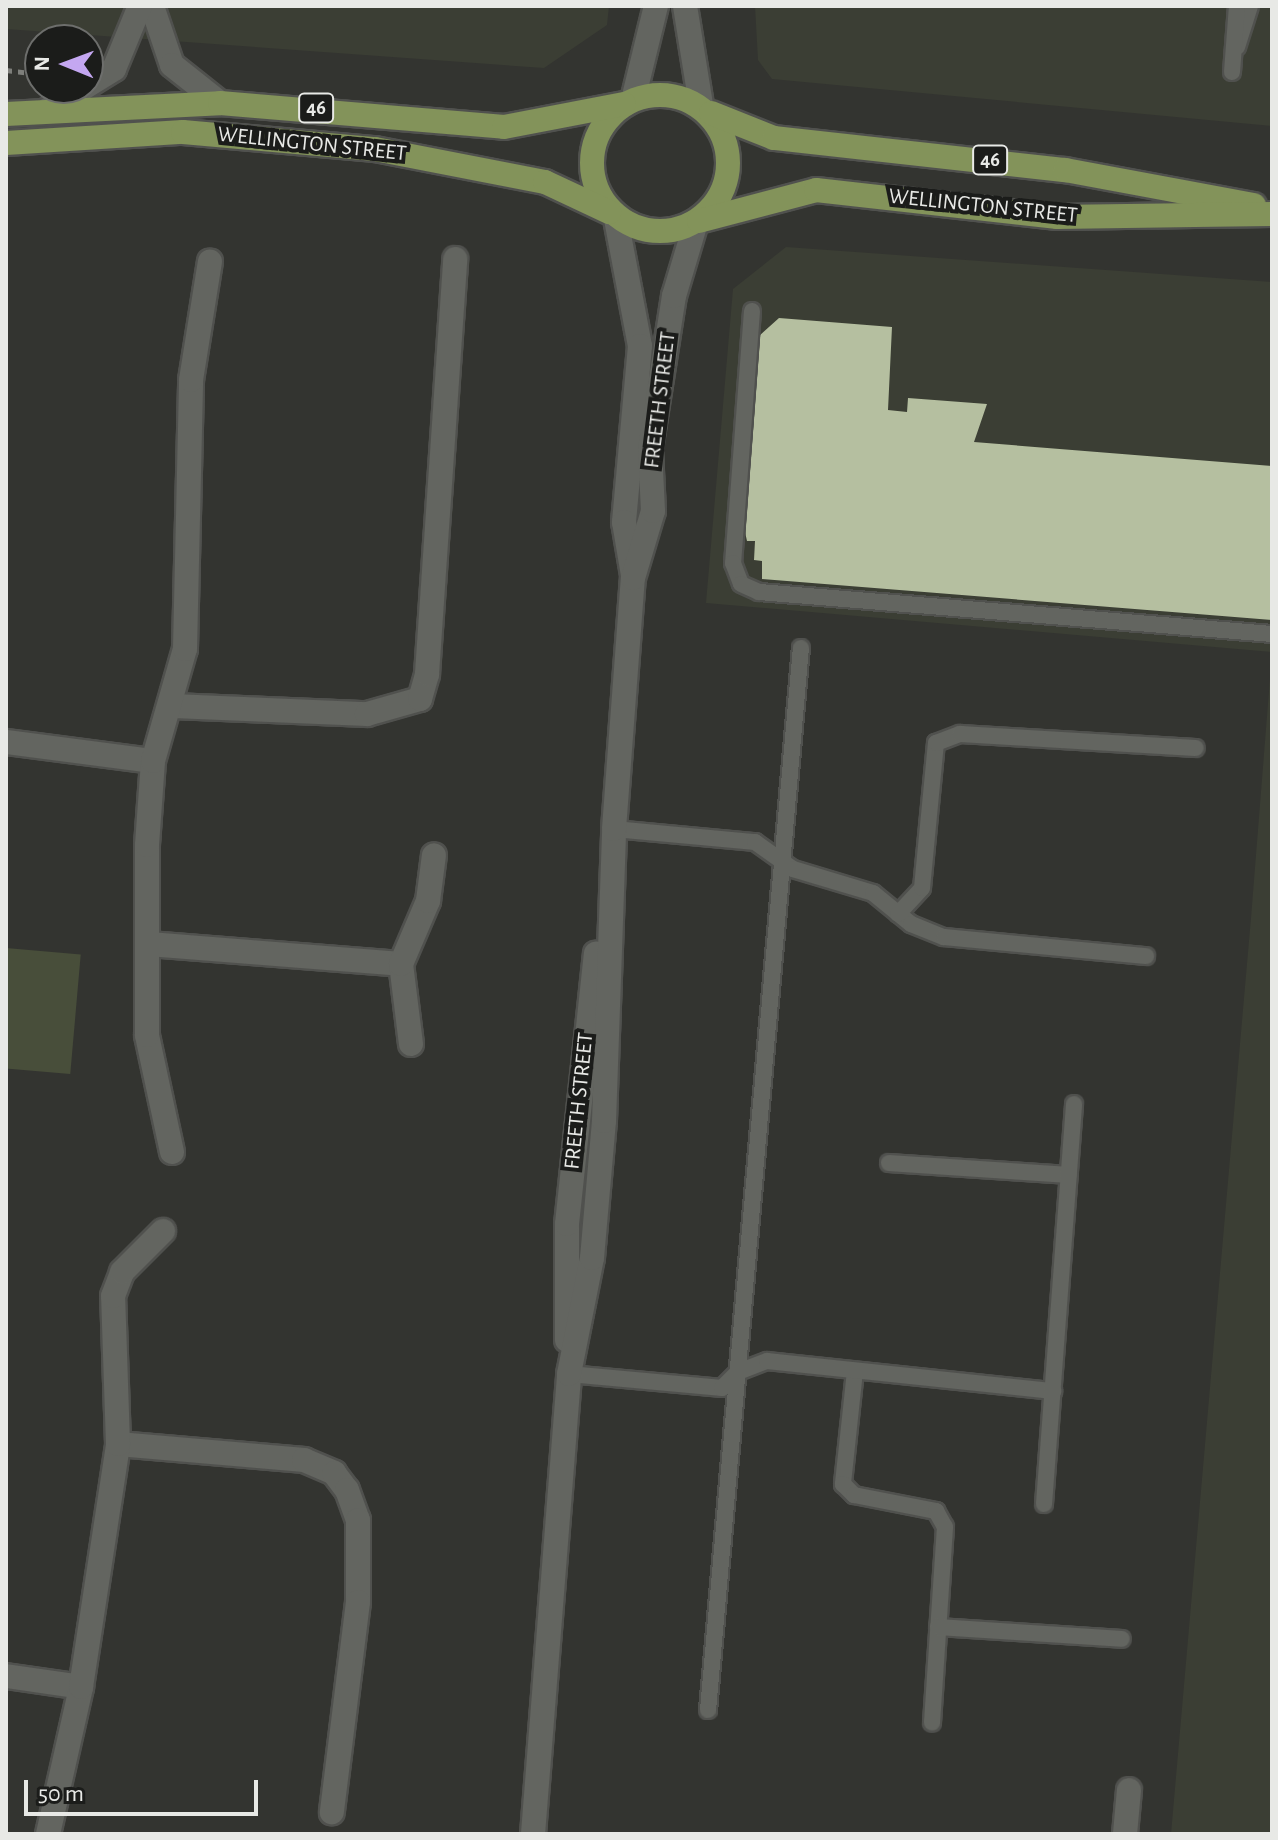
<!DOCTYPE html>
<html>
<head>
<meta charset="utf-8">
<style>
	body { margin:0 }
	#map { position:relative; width:1278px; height:1840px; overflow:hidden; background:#333430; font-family:"Alegreya Sans",sans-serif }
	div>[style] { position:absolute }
	.built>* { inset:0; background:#3b3e34 }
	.green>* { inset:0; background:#484e3a; transform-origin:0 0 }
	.building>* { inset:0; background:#b5bfa0 }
	.path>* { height:5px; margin-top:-2.5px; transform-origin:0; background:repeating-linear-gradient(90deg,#7e7f7b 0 6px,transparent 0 12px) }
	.roads { filter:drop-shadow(2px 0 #50514e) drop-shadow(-2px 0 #50514e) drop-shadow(0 2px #50514e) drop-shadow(0 -2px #50514e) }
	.lane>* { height:16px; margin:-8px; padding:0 8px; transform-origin:8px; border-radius:8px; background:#636560 }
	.street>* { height:24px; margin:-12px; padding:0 12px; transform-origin:12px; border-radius:12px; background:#636560 }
	.primary>* { height:24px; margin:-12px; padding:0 12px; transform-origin:12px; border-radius:12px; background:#83935a }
	.primary>.ring { margin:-12px; padding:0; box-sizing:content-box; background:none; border:24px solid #83935a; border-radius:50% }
	span { translate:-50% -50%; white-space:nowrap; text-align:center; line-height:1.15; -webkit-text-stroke:8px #1b1c1a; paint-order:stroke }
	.shield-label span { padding:2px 6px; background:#1b1c1a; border:2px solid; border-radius:6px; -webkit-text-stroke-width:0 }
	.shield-label { font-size:20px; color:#e8e9e6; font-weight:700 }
	.street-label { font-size:22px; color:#e8e9e6 }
	.frame { position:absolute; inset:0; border:8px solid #e8e9e6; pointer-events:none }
	.north { position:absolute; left:24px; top:24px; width:80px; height:80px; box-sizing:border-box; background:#1b1c1a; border:2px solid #6d6e6c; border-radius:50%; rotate:271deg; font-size:22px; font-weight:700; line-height:32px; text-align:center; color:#e8e9e6 }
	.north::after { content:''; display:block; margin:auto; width:28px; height:36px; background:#c4a7f1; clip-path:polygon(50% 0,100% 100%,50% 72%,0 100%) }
	.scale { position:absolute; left:24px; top:1780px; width:234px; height:36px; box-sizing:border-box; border:4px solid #e8e9e6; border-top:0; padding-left:10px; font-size:24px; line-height:28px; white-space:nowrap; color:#e8e9e6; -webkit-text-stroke:6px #1b1c1a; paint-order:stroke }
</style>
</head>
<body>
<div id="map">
	<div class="built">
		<div style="clip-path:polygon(6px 6px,609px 6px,607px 25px,544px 68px,6px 29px)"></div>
		<div style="clip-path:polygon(755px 6px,1272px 6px,1272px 126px,772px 79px,758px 60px)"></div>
		<div style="clip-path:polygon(786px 247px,1272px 282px,1272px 652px,706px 603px,733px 289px)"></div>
		<div style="clip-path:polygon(1272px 653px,1272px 1834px,1171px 1834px,1251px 918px)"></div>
	</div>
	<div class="green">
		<div style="left:6px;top:948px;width:75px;height:120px;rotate:5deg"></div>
	</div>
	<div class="building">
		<div style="clip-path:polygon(779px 318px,892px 327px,888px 410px,907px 412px,908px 398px,987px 404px,974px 442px,1272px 466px,1272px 620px,762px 579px,762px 561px,754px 560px,755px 541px,747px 541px,743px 523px,759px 336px)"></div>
	</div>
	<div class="path">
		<div style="left:6px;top:70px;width:34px;rotate:7deg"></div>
	</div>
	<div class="roads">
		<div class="lane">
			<div style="left:1237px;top:47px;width:43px;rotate:-72.4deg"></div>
			<div style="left:1232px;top:72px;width:66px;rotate:-85.7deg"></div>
			<div style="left:752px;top:311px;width:253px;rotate:94.3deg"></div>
			<div style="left:733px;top:563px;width:22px;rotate:69deg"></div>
			<div style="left:741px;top:584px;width:20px;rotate:24deg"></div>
			<div style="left:759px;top:592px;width:515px;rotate:4.68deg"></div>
			<div style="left:614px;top:829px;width:142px;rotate:5.3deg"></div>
			<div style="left:755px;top:842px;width:47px;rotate:35.4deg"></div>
			<div style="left:793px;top:869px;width:84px;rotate:16.7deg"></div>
			<div style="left:873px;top:893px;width:49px;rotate:39.2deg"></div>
			<div style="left:911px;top:924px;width:35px;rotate:22deg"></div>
			<div style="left:944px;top:937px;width:203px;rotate:5.4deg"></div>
			<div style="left:898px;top:914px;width:35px;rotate:-47deg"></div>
			<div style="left:922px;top:888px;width:146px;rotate:-84.5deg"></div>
			<div style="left:936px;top:743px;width:26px;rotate:-21deg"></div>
			<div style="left:960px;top:734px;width:236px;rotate:3.4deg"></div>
			<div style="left:889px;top:1163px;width:180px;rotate:3.8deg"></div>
			<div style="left:855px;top:1371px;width:114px;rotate:96.1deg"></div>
			<div style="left:843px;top:1484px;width:16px;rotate:45deg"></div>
			<div style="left:854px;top:1495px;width:84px;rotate:11deg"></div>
			<div style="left:936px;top:1511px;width:18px;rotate:61deg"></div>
			<div style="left:945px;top:1527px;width:196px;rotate:93.8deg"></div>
			<div style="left:569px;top:1374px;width:154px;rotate:5.2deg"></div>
			<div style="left:722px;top:1388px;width:23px;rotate:-45deg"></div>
			<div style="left:738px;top:1372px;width:31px;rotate:-21deg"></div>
			<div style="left:767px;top:1361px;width:288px;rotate:6deg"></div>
			<div style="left:1044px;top:1504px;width:401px;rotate:-85.7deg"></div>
			<div style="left:938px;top:1627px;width:184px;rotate:3.7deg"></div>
			<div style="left:708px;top:1710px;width:1066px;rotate:-85deg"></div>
		</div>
		<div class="street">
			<div style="left:152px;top:6px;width:62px;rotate:71.3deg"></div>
			<div style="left:172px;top:65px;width:61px;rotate:38.4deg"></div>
			<div style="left:685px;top:6px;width:100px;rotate:80.8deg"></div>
			<div style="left:634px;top:96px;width:93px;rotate:-76.3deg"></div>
			<div style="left:46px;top:111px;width:80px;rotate:-31.7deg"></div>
			<div style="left:114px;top:69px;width:68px;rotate:-67.6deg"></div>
			<div style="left:616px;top:219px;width:129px;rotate:79.3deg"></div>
			<div style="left:640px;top:346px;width:177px;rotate:95.2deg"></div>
			<div style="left:624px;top:522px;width:54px;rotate:80.4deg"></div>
			<div style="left:173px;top:706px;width:194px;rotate:2.4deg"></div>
			<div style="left:367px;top:714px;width:55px;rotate:-15.8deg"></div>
			<div style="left:420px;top:699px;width:26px;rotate:-74deg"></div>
			<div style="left:427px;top:674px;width:416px;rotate:-86.1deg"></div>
			<div style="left:6px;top:742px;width:148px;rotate:7.4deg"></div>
			<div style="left:148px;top:944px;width:254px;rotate:4.5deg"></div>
			<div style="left:411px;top:1044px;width:81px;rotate:-97.1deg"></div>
			<div style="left:401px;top:964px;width:69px;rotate:-66.8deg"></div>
			<div style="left:428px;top:901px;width:46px;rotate:-82.6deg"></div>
			<div style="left:172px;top:1152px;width:120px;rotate:-102.1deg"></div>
			<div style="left:147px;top:1035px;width:190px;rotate:-90deg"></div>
			<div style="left:147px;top:845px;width:84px;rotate:-85.9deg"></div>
			<div style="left:153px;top:761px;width:116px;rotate:-74.1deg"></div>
			<div style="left:185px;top:649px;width:269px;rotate:-88.7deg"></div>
			<div style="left:191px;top:380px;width:120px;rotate:-80.9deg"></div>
			<div style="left:567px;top:1340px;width:116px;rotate:-90deg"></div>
			<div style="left:567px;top:1224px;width:272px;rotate:-83.9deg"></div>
			<div style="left:118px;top:1444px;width:187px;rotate:4.9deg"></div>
			<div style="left:304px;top:1460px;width:33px;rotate:23deg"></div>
			<div style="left:334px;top:1473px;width:21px;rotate:53deg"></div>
			<div style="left:347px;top:1490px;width:32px;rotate:70deg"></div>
			<div style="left:358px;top:1520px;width:82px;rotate:90deg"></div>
			<div style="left:358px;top:1602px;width:212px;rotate:97.1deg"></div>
			<div style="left:6px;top:1676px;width:76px;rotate:8.3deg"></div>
			<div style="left:48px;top:1834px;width:151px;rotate:-77.3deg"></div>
			<div style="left:81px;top:1687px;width:246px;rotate:-81.3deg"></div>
			<div style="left:118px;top:1444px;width:148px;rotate:-91.9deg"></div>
			<div style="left:113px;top:1296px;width:26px;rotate:-69deg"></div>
			<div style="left:122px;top:1272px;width:58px;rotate:-45deg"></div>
			<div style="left:533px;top:1834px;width:461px;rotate:-85.5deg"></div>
			<div style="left:569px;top:1374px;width:118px;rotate:-78.8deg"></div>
			<div style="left:592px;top:1258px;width:138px;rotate:-85deg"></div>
			<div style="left:604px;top:1121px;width:292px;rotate:-88deg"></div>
			<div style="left:614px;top:829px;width:252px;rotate:-85.7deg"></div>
			<div style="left:633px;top:578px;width:70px;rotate:-73.4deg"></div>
			<div style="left:653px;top:511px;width:62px;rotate:-92.8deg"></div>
			<div style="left:650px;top:449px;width:155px;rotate:-81.1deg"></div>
			<div style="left:674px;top:296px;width:77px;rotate:-73.4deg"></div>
			<div style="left:1125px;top:1834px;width:44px;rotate:-84.8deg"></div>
		</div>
		<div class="primary">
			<div class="ring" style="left:592px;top:95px;width:112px;height:112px"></div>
			<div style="left:711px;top:113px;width:68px;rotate:21.6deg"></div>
			<div style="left:774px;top:138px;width:293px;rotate:6.3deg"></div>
			<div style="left:1065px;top:170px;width:192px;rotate:10.5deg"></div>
			<div style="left:6px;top:114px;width:214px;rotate:-2.9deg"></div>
			<div style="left:220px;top:103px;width:285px;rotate:4.8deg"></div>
			<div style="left:504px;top:127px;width:122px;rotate:-10.9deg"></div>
			<div style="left:6px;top:143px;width:177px;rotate:-3.6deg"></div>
			<div style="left:183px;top:132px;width:193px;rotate:5.1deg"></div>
			<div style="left:375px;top:149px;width:173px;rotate:11deg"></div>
			<div style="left:545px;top:182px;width:71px;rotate:25.1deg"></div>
			<div style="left:699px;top:221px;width:121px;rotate:-14.8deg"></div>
			<div style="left:816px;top:190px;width:243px;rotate:6.4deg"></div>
			<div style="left:1057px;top:217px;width:215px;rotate:-0.8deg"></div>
		</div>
	</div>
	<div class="shield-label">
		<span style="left:316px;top:108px">46</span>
		<span style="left:990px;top:160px">46</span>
	</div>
	<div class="street-label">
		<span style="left:312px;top:144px;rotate:6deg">WELLINGTON STREET</span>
		<span style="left:983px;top:206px;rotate:6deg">WELLINGTON STREET</span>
		<span style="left:660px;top:400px;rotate:-83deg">FREETH STREET</span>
		<span style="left:579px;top:1101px;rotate:-84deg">FREETH STREET</span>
	</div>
	<div class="frame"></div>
	<div class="north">N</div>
	<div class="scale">50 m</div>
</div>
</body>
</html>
